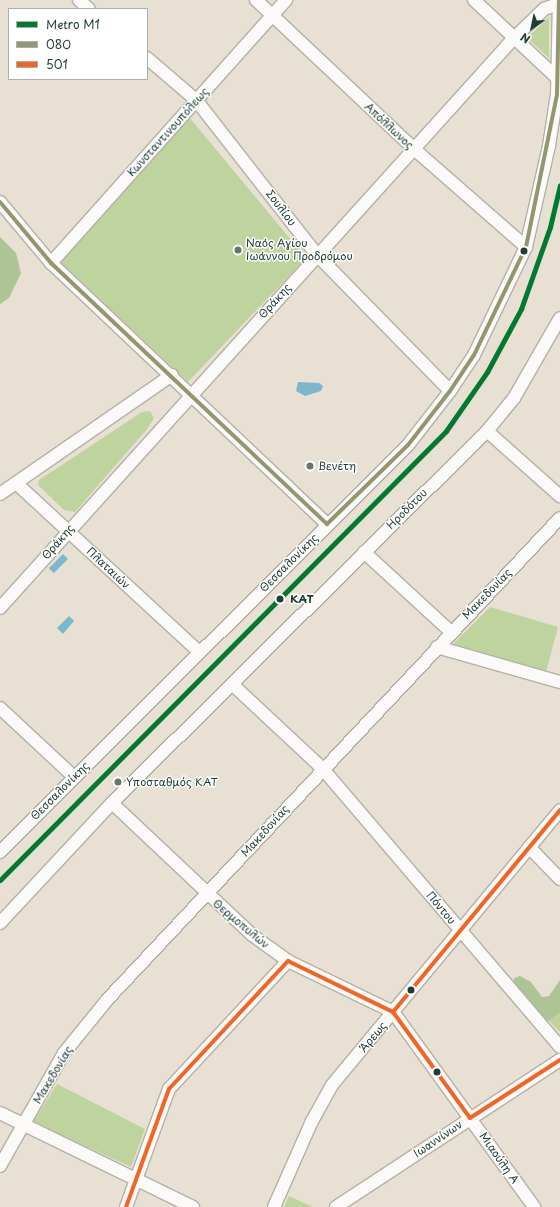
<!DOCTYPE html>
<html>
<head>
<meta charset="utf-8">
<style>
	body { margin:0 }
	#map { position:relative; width:560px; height:1207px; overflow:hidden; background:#e8e0d2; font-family:"Playpen Sans",sans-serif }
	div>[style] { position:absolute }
	.green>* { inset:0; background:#bfd39f }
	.forest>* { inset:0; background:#aec497 }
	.water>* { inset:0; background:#7cb7cd; transform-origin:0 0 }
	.roads { filter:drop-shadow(1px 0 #b3b1a7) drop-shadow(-1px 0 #b3b1a7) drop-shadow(0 1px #b3b1a7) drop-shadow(0 -1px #b3b1a7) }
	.street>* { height:12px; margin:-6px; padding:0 6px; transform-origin:6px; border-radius:6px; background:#fcfaf8 }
	.bus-1>* { height:4px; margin:-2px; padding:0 2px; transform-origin:2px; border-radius:2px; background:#94966f }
	.bus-2>* { height:4px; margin:-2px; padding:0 2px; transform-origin:2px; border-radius:2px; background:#f26522 }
	.metro-1>* { height:5px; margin:-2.5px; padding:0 2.5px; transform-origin:2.5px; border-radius:2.5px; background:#007a33 }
	.dots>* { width:11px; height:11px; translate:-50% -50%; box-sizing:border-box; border:2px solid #fff; border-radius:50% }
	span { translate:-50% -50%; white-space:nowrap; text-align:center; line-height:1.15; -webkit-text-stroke:3px #fff; paint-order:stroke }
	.street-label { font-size:11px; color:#1f3d34 }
	.poi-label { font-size:11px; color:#1f3d34 }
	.left { translate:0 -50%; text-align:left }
	.stop-label { font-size:11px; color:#1f3d34; font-weight:700 }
	.legend { position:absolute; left:8px; top:8px; width:140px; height:72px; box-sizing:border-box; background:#fff; border:1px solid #a5b1ae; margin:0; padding:5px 7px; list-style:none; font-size:12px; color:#1f3d34 }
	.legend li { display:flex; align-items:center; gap:8px; height:20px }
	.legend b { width:20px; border:1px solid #a5b1ae }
	.north { position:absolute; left:512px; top:8px; width:40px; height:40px; -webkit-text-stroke:3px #fff; paint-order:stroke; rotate:213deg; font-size:11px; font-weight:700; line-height:16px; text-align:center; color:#1f3d34 }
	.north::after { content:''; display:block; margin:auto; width:14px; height:18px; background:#1f3d34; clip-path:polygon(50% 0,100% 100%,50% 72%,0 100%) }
</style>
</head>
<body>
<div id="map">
	<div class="green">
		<div style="clip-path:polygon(549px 17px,549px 58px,527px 38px)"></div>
		<div style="clip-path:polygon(189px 117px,306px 258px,188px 382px,60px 262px)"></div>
		<div style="clip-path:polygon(150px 411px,154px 418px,148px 428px,75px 512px,64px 510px,38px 485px,39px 480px,142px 412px)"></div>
		<div style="clip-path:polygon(490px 607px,558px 627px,546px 672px,453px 644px)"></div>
		<div style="clip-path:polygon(560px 988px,560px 1032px,544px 1016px)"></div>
		<div style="clip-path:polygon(57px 1084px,145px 1129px,131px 1167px,33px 1122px)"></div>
		<div style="clip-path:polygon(289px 1196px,313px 1207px,284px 1207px)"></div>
	</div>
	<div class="forest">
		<div style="clip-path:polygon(0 237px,16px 253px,21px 273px,9px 298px,0 304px)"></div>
		<div style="clip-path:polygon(520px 976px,531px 982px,542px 997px,549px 996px,560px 980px,560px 1012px,548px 1021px,539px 1013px,513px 986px,514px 978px)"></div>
	</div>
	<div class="water">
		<div style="clip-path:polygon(298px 382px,319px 383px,323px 386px,321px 391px,305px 396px,296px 391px)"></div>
		<div style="left:63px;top:554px;width:7px;height:20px;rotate:45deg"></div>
		<div style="clip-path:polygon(69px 616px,74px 621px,63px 634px,57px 628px)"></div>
	</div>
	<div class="roads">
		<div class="street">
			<div style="left:79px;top:0;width:13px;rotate:42deg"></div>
			<div style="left:256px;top:0;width:217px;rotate:43.3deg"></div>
			<div style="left:414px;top:149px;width:149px;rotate:41.2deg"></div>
			<div style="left:474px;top:0;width:114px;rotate:43.2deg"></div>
			<div style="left:147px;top:58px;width:65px;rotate:40.6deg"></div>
			<div style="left:196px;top:100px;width:197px;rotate:52deg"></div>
			<div style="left:317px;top:255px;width:190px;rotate:45.6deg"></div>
			<div style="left:0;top:202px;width:80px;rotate:50.1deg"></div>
			<div style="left:51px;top:263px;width:380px;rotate:43.4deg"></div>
			<div style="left:51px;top:263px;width:353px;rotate:-48.2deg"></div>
			<div style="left:487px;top:431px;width:98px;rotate:41.7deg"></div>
			<div style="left:16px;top:483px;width:249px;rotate:42.7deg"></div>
			<div style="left:0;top:494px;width:209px;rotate:-34.7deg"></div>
			<div style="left:364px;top:552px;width:118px;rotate:42.6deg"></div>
			<div style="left:0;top:608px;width:768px;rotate:-47.96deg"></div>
			<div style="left:514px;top:38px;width:42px;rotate:-44deg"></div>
			<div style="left:544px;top:9px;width:15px;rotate:-20deg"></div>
			<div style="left:437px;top:647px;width:128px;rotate:15.9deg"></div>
			<div style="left:233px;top:685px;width:122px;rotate:43deg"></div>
			<div style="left:322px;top:768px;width:367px;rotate:49.5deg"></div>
			<div style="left:0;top:708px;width:101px;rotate:43deg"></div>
			<div style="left:112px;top:803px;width:192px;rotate:43.3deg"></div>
			<div style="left:252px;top:935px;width:44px;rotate:35.8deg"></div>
			<div style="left:288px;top:961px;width:117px;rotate:25.9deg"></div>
			<div style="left:393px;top:1012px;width:241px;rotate:54.1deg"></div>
			<div style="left:529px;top:847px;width:45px;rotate:45.9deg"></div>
			<div style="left:0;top:852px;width:576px;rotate:-44.93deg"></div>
			<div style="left:408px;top:445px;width:68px;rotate:-52.1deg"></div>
			<div style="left:450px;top:391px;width:43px;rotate:-56.3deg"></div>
			<div style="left:474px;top:355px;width:120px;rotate:-64.3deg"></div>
			<div style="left:526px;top:247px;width:104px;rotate:-77.2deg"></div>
			<div style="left:549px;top:146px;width:53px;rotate:-81.3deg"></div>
			<div style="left:557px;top:94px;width:94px;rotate:-88.8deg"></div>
			<div style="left:0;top:923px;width:164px;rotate:-47deg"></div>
			<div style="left:112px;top:803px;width:528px;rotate:-44.77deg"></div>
			<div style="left:487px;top:431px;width:43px;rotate:-50.7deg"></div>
			<div style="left:514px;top:398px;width:92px;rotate:-60.1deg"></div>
			<div style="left:0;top:1113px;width:215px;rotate:26deg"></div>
			<div style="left:0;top:1166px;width:130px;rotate:-60.5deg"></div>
			<div style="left:64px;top:1053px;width:68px;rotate:-50.9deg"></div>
			<div style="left:107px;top:1000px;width:661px;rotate:-46.78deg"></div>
			<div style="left:126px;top:1207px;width:126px;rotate:-70deg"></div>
			<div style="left:169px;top:1089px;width:175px;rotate:-47.1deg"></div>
			<div style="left:274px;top:1207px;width:92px;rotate:-66.2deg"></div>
			<div style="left:311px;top:1123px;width:43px;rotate:-61.1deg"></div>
			<div style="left:332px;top:1085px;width:357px;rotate:-50.3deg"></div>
			<div style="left:336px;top:1207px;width:268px;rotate:-33.3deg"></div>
		</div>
	</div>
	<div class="bus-1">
		<div style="left:0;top:202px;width:80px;rotate:50.1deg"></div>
		<div style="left:51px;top:263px;width:380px;rotate:43.4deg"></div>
		<div style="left:327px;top:524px;width:113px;rotate:-44.3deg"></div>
		<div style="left:408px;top:445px;width:68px;rotate:-52.1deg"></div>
		<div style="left:450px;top:391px;width:43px;rotate:-56.3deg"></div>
		<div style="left:474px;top:355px;width:120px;rotate:-64.3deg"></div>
		<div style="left:526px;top:247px;width:156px;rotate:-78.5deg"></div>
		<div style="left:557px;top:94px;width:94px;rotate:-88.8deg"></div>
	</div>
	<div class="bus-2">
		<div style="left:393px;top:1012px;width:262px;rotate:-50.4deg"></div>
		<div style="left:126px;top:1207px;width:126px;rotate:-70deg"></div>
		<div style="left:169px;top:1089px;width:175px;rotate:-47.1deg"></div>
		<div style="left:288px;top:961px;width:117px;rotate:25.9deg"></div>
		<div style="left:393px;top:1012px;width:131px;rotate:54deg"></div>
		<div style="left:470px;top:1118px;width:107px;rotate:-32.8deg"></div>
	</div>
	<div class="metro-1">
		<div style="left:0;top:880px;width:633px;rotate:-45.19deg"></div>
		<div style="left:446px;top:431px;width:72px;rotate:-55.2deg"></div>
		<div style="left:487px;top:372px;width:72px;rotate:-61.6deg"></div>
		<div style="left:521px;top:309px;width:87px;rotate:-70.5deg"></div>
		<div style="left:550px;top:227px;width:43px;rotate:-76.6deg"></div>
	</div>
	<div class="dots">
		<div style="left:238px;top:250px;background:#65766b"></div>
		<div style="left:524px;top:251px;background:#1f3d34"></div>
		<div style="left:310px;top:466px;background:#65766b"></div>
		<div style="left:280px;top:599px;background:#1f3d34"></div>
		<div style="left:118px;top:782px;background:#65766b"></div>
		<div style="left:411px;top:990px;background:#1f3d34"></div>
		<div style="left:437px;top:1072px;background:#1f3d34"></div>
	</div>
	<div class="street-label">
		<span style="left:389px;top:126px;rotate:43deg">Απόλλωνος</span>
		<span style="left:168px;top:132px;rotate:-48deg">Κωνσταντινουπόλεως</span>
		<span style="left:281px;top:208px;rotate:53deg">Σουλίου</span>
		<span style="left:275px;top:301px;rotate:-48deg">Θράκης</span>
		<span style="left:407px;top:509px;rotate:-45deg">Ηροδότου</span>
		<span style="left:58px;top:542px;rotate:-49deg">Θράκης</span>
		<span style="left:289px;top:563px;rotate:-45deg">Θεσσαλονίκης</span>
		<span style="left:108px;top:568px;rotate:43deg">Πλαταιών</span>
		<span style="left:487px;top:594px;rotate:-46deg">Μακεδονίας</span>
		<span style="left:60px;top:791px;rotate:-45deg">Θεσσαλονίκης</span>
		<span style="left:265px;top:831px;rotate:-48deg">Μακεδονίας</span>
		<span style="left:441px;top:908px;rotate:50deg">Πόντου</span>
		<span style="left:241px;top:924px;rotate:40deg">Θερμοπυλών</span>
		<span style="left:373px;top:1037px;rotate:-50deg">Άρεως</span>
		<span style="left:53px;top:1075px;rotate:-59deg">Μακεδονίας</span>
		<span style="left:438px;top:1139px;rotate:-34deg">Ιωαννίνων</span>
		<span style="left:499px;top:1158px;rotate:55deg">Μιαούλη Α</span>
	</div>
	<div class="poi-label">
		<span class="left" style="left:246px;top:250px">Ναός Αγίου<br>Ιωάννου Προδρόμου</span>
		<span class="left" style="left:318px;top:466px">Βενέτη</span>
		<span class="left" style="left:126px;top:782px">Υποσταθμός ΚΑΤ</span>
	</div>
	<div class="stop-label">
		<span class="left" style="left:290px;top:599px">ΚΑΤ</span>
	</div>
	<ul class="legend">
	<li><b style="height:5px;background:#007a33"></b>Metro Μ1</li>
	<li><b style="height:5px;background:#94966f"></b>080</li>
	<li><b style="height:5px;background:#f26522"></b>501</li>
	</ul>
	<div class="north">N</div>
</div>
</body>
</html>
